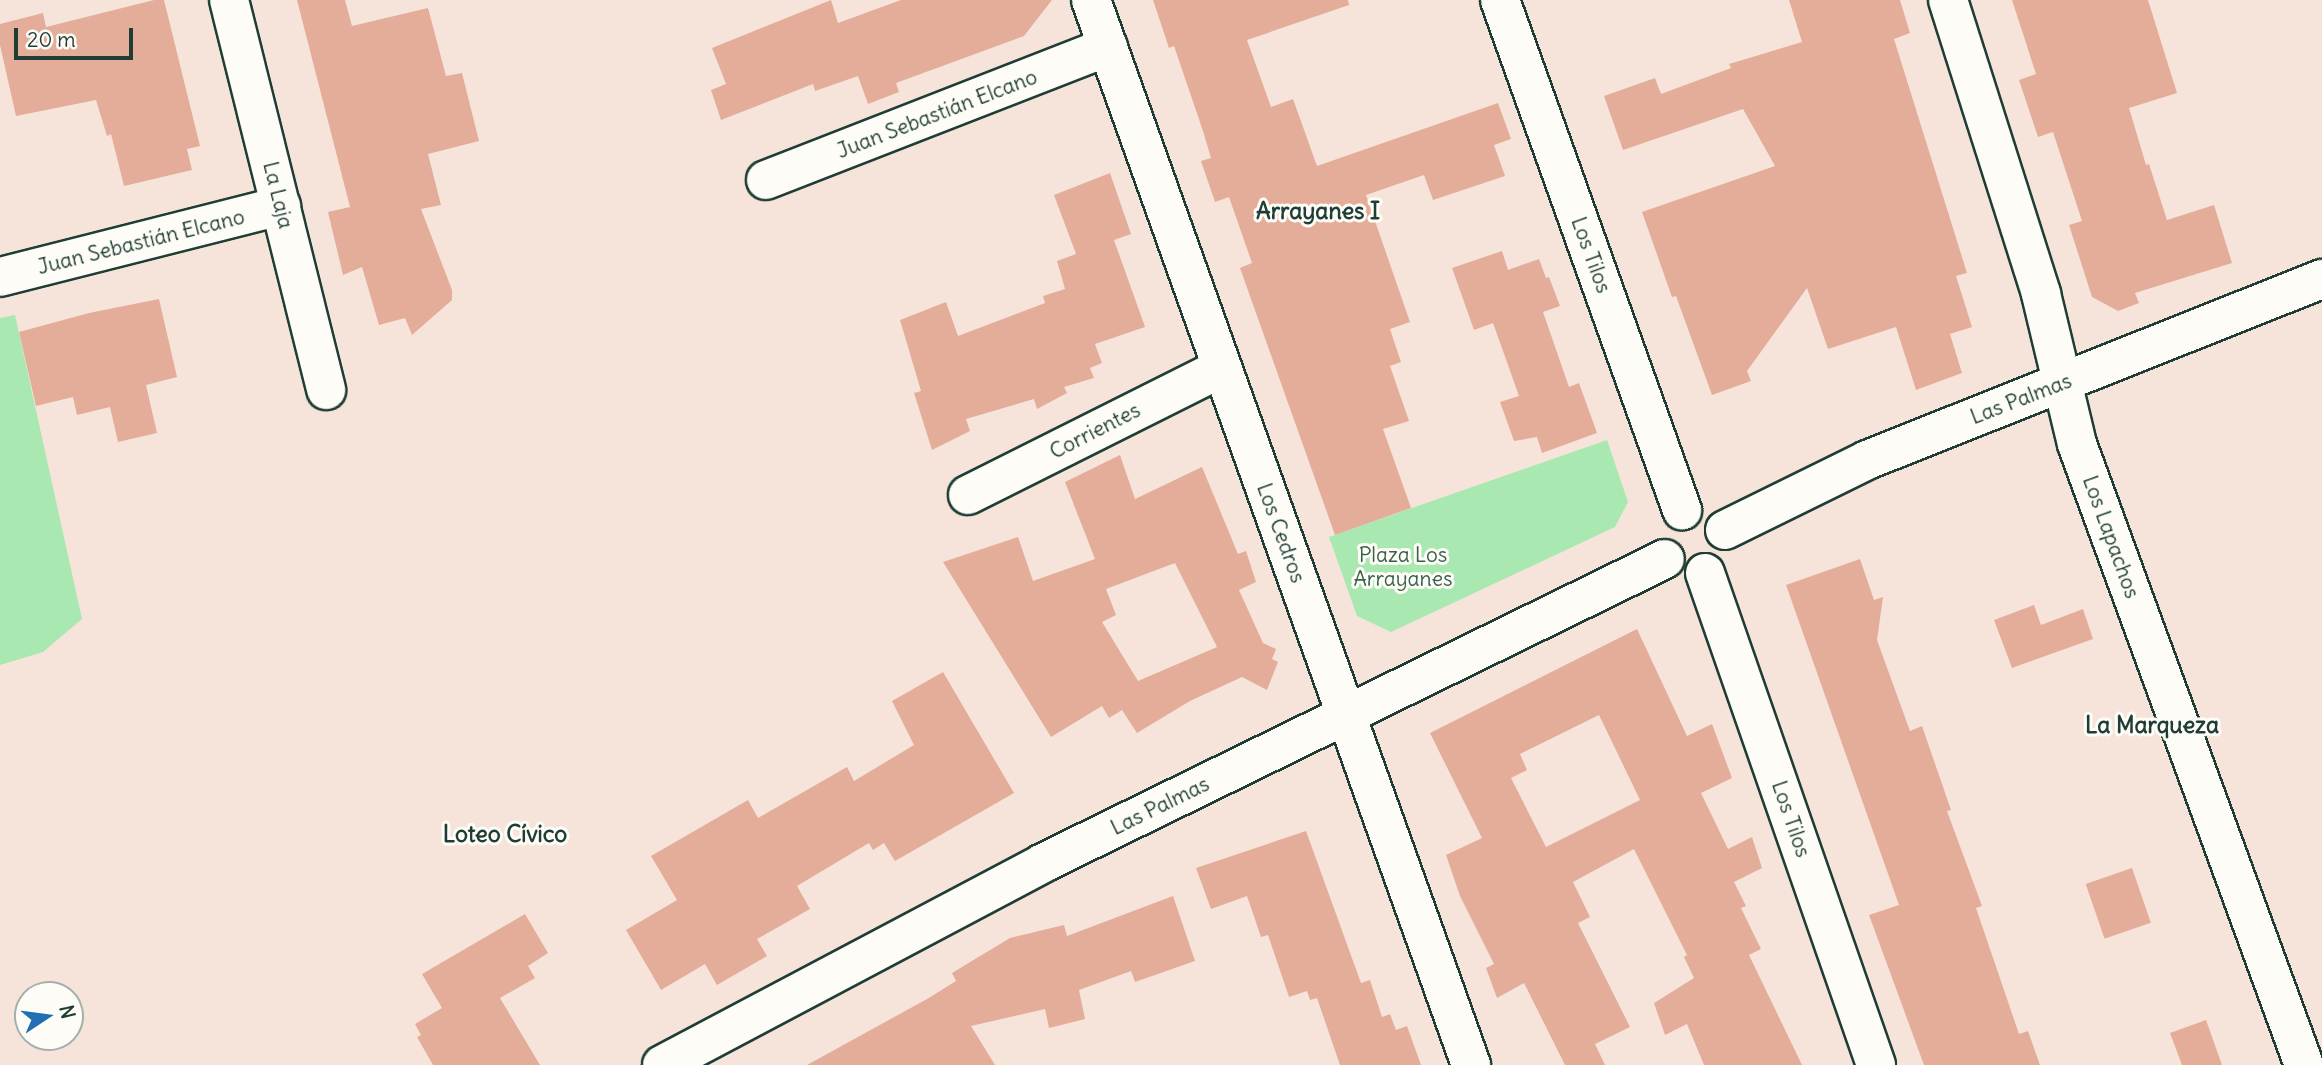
<!DOCTYPE html>
<html>
<head>
<meta charset="utf-8">
<style>
	body { margin:0 }
	#map { position:relative; width:2322px; height:1065px; overflow:hidden; background:#f6e4db; font-family:Delius,sans-serif }
	div>[style] { position:absolute }
	.green>* { inset:0; background:#a9e8b0 }
	.building>* { inset:0; background:#e4ad9a; transform-origin:0 0 }
	.roads { filter:drop-shadow(2px 0 #1f3d34) drop-shadow(-2px 0 #1f3d34) drop-shadow(0 2px #1f3d34) drop-shadow(0 -2px #1f3d34) }
	.minor>* { height:38px; margin:-19px; padding:0 19px; transform-origin:19px; border-radius:19px; background:#fdfcf7 }
	span { translate:-50% -50%; white-space:nowrap; text-align:center; line-height:1.15; -webkit-text-stroke:6px #fdfcf7; paint-order:stroke }
	.street-label { font-size:21px; color:#1f3d34 }
	.park-label { font-size:21px; color:#3b5f4d }
	.neighbourhood-label { font-size:23px; color:#1f3d34; font-weight:700 }
	.north { position:absolute; left:14px; top:981px; width:70px; height:70px; box-sizing:border-box; background:#fdfcf7; border:2px solid #a4b0a9; border-radius:50%; rotate:77deg; font-size:19px; font-weight:700; line-height:28px; text-align:center; color:#1f3d34 }
	.north::after { content:''; display:block; margin:auto; width:24px; height:32px; background:#1f6fb2; clip-path:polygon(50% 0,100% 100%,50% 72%,0 100%) }
	.scale { position:absolute; left:14px; top:28px; width:119px; height:32px; box-sizing:border-box; border:4px solid #1f3d34; border-top:0; padding-left:9px; font-size:21px; line-height:24px; white-space:nowrap; color:#1f3d34; -webkit-text-stroke:5px #fdfcf7; paint-order:stroke }
</style>
</head>
<body>
<div id="map">
	<div class="green">
		<div style="clip-path:polygon(15px 315px,82px 619px,43px 652px,0 665px,0 318px)"></div>
		<div style="clip-path:polygon(1607px 440px,1628px 502px,1615px 527px,1391px 632px,1357px 616px,1329px 537px)"></div>
	</div>
	<div class="building">
		<div style="clip-path:polygon(154px 0,164px 0,200px 146px,187px 149px,192px 170px,124px 186px,111px 134px,107px 136px,96px 100px,16px 116px,0 45px,0 24px,43px 13px,46px 27px)"></div>
		<div style="clip-path:polygon(297px 0,345px 0,352px 26px,428px 8px,446px 76px,462px 73px,479px 141px,428px 154px,441px 205px,421px 209px,452px 290px,452px 300px,412px 335px,405px 318px,379px 325px,362px 267px,343px 275px,328px 212px,350px 207px)"></div>
		<div style="clip-path:polygon(831px 0,838px 23px,901px 0,1052px 0,1024px 36px,896px 83px,899px 92px,868px 104px,858px 76px,815px 91px,813px 84px,721px 120px,711px 90px,726px 84px,712px 48px)"></div>
		<div style="clip-path:polygon(1153px 0,1348px 0,1349px 5px,1247px 40px,1271px 107px,1293px 99px,1317px 166px,1498px 103px,1511px 139px,1494px 145px,1505px 176px,1433px 200px,1424px 175px,1366px 195px,1410px 322px,1390px 329px,1401px 362px,1390px 366px,1409px 421px,1383px 429px,1411px 508px,1335px 535px,1240px 268px,1252px 263px,1229px 197px,1215px 202px,1201px 161px,1211px 158px,1203px 131px,1174px 46px,1169px 48px)"></div>
		<div style="clip-path:polygon(1789px 0,1900px 0,1910px 33px,1894px 39px,1967px 273px,1956px 276px,1972px 327px,1950px 334px,1962px 373px,1916px 390px,1896px 327px,1828px 349px,1807px 288px,1747px 371px,1751px 381px,1712px 395px,1676px 296px,1672px 297px,1642px 212px,1775px 166px,1743px 109px,1623px 150px,1604px 96px,1655px 78px,1661px 94px,1731px 68px,1729px 64px,1802px 42px)"></div>
		<div style="clip-path:polygon(2012px 0,2148px 0,2177px 93px,2129px 108px,2146px 165px,2149px 164px,2167px 220px,2214px 205px,2232px 263px,2135px 293px,2139px 303px,2118px 311px,2092px 297px,2069px 225px,2082px 221px,2053px 132px,2038px 137px,2019px 80px,2036px 74px)"></div>
		<div style="clip-path:polygon(1110px 173px,1131px 234px,1114px 240px,1145px 327px,1095px 344px,1102px 363px,1090px 368px,1094px 378px,1064px 387px,1067px 393px,1037px 409px,1034px 399px,966px 419px,970px 431px,932px 450px,914px 393px,921px 391px,900px 320px,946px 302px,958px 336px,1045px 303px,1043px 296px,1065px 289px,1057px 261px,1076px 254px,1054px 195px)"></div>
		<div style="clip-path:polygon(1502px 251px,1508px 270px,1539px 259px,1546px 278px,1549px 277px,1560px 306px,1543px 312px,1569px 387px,1579px 383px,1597px 433px,1542px 453px,1537px 437px,1514px 441px,1500px 402px,1519px 396px,1493px 323px,1474px 330px,1452px 268px)"></div>
		<div style="clip-path:polygon(159px 299px,177px 377px,146px 385px,157px 433px,118px 442px,110px 407px,77px 415px,73px 397px,36px 406px,19px 332px,89px 313px)"></div>
		<div style="clip-path:polygon(evenodd,1120px 455px,1135px 499px,1202px 467px,1238px 554px,1246px 551px,1256px 582px,1239px 590px,1263px 643px,1276px 649px,1272px 659px,1278px 662px,1267px 690px,1242px 677px,1190px 701px,1137px 733px,1122px 710px,1109px 718px,1102px 706px,1051px 737px,943px 562px,1018px 537px,1033px 581px,1095px 559px,1065px 482px,1120px 455px,1175px 563px,1217px 647px,1138px 681px,1102px 622px,1116px 615px,1106px 589px,1175px 563px)"></div>
		<div style="clip-path:polygon(1860px 559px,1874px 600px,1883px 597px,1877px 640px,1910px 731px,1922px 726px,1951px 810px,1947px 811px,1982px 906px,1976px 908px,2019px 1034px,2028px 1031px,2040px 1065px,1924px 1065px,1869px 915px,1899px 905px,1786px 585px)"></div>
		<div style="clip-path:polygon(2034px 605px,2041px 625px,2083px 609px,2093px 639px,2012px 668px,1994px 620px)"></div>
		<div style="clip-path:polygon(evenodd,1637px 629px,1687px 736px,1712px 724px,1732px 778px,1701px 793px,1728px 849px,1752px 837px,1762px 868px,1734px 882px,1746px 906px,1741px 908px,1761px 949px,1749px 955px,1802px 1065px,1704px 1065px,1687px 1024px,1665px 1035px,1654px 1003px,1694px 978px,1684px 957px,1687px 955px,1634px 849px,1573px 882px,1590px 917px,1578px 923px,1630px 1027px,1595px 1044px,1605px 1065px,1565px 1065px,1524px 983px,1497px 998px,1486px 968px,1494px 964px,1460px 896px,1446px 855px,1482px 838px,1430px 733px,1637px 629px,1599px 715px,1640px 800px,1546px 847px,1511px 778px,1527px 770px,1520px 754px,1599px 715px)"></div>
		<div style="clip-path:polygon(943px 672px,1014px 793px,895px 861px,884px 843px,873px 850px,869px 843px,797px 886px,810px 909px,757px 939px,767px 956px,717px 985px,705px 964px,661px 990px,626px 930px,677px 900px,651px 856px,748px 800px,758px 818px,847px 767px,854px 781px,914px 745px,892px 701px)"></div>
		<div style="clip-path:polygon(1306px 831px,1361px 983px,1370px 980px,1382px 1017px,1390px 1014px,1396px 1030px,1407px 1026px,1421px 1065px,1340px 1065px,1317px 998px,1310px 1000px,1307px 991px,1289px 997px,1268px 935px,1261px 937px,1247px 896px,1211px 909px,1196px 868px)"></div>
		<div style="left:2132px;top:868px;width:58px;height:49px;rotate:71deg"></div>
		<div style="clip-path:polygon(1173px 896px,1195px 961px,1135px 982px,1131px 971px,1079px 990px,1085px 1019px,1049px 1028px,1045px 1009px,971px 1026px,995px 1065px,807px 1065px,927px 999px,956px 981px,952px 973px,1010px 938px,1064px 925px,1067px 936px)"></div>
		<div style="clip-path:polygon(525px 914px,548px 953px,528px 966px,535px 978px,500px 998px,540px 1065px,433px 1065px,417px 1037px,421px 1035px,415px 1024px,442px 1008px,422px 974px)"></div>
		<div style="clip-path:polygon(2206px 1020px,2222px 1065px,2182px 1065px,2170px 1033px)"></div>
	</div>
	<div class="roads">
		<div class="minor">
			<div style="left:229px;top:0;width:402px;rotate:76deg"></div>
			<div style="left:1091px;top:0;width:1131px;rotate:70.36deg"></div>
			<div style="left:1500px;top:0;width:542px;rotate:70.36deg"></div>
			<div style="left:1948px;top:0;width:308px;rotate:72.4deg"></div>
			<div style="left:2041px;top:294px;width:154px;rotate:76.5deg"></div>
			<div style="left:2077px;top:444px;width:661px;rotate:69.92deg"></div>
			<div style="left:766px;top:180px;width:367px;rotate:-21.3deg"></div>
			<div style="left:0;top:277px;width:290px;rotate:-14.2deg"></div>
			<div style="left:968px;top:495px;width:284px;rotate:-26.6deg"></div>
			<div style="left:1725px;top:530px;width:158px;rotate:-26.2deg"></div>
			<div style="left:1867px;top:460px;width:490px;rotate:-21.7deg"></div>
			<div style="left:1705px;top:573px;width:521px;rotate:70.83deg"></div>
			<div style="left:662px;top:1065px;width:431px;rotate:-27.9deg"></div>
			<div style="left:1043px;top:863px;width:692px;rotate:-26.05deg"></div>
		</div>
	</div>
	<div class="street-label">
		<span style="left:937px;top:114px;rotate:-21deg">Juan Sebastián Elcano</span>
		<span style="left:278px;top:195px;rotate:76deg">La Laja</span>
		<span style="left:141px;top:242px;rotate:-14deg">Juan Sebastián Elcano</span>
		<span style="left:1591px;top:255px;rotate:70deg">Los Tilos</span>
		<span style="left:2021px;top:399px;rotate:-21deg">Las Palmas</span>
		<span style="left:1095px;top:431px;rotate:-27deg">Corrientes</span>
		<span style="left:1281px;top:533px;rotate:70deg">Los Cedros</span>
		<span style="left:2111px;top:537px;rotate:70deg">Los Lapachos</span>
		<span style="left:1160px;top:806px;rotate:-26deg">Las Palmas</span>
		<span style="left:1791px;top:819px;rotate:71deg">Los Tilos</span>
	</div>
	<div class="park-label">
		<span style="left:1403px;top:567px">Plaza Los<br>Arrayanes</span>
	</div>
	<div class="neighbourhood-label">
		<span style="left:1318px;top:211px">Arrayanes I</span>
		<span style="left:2152px;top:725px">La Marqueza</span>
		<span style="left:505px;top:834px">Loteo Cívico</span>
	</div>
	<div class="north">N</div>
	<div class="scale">20 m</div>
</div>
</body>
</html>
